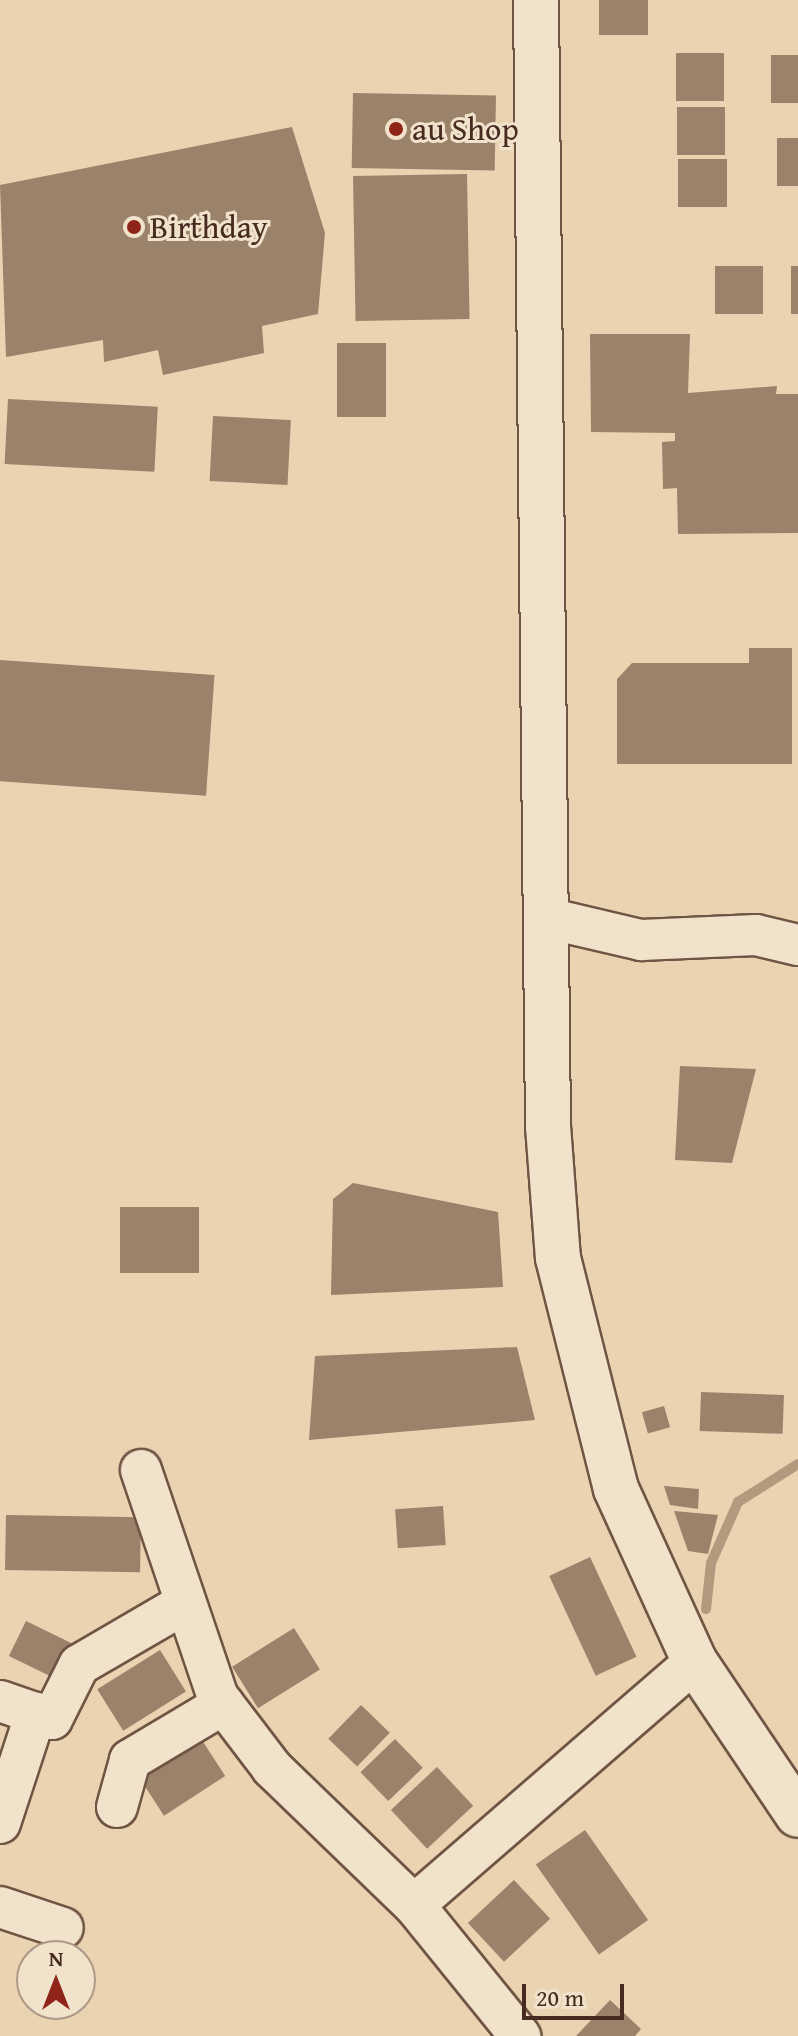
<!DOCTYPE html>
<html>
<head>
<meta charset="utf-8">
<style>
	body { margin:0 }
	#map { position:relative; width:798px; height:2036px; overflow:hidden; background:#e9d3b0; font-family:"Gentium Book Plus",serif }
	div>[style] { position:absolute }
	.stream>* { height:10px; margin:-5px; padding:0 5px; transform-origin:5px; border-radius:5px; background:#b29a7f }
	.building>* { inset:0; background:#9b826b; transform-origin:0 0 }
	.roads { filter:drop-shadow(2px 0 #705444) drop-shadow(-2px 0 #705444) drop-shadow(0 2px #705444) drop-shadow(0 -2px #705444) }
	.minor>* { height:40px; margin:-20px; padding:0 20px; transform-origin:20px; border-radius:20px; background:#f1e2cc }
	.tertiary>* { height:44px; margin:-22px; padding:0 22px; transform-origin:22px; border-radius:22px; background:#f1e2cc }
	.dots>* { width:22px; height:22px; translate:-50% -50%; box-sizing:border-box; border:4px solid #f1e2cc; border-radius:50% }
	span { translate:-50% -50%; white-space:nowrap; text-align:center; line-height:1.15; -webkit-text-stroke:6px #f1e2cc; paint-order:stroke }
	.poi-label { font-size:32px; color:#472a20 }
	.left { translate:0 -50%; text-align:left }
	.north { position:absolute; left:16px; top:1940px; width:80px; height:80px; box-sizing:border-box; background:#f1e2cc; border:2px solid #ad9887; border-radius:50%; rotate:0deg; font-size:22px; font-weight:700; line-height:32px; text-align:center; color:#472a20 }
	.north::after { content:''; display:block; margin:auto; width:28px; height:36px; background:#8f2418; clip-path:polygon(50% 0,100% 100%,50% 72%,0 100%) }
	.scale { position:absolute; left:522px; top:1984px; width:102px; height:36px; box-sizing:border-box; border:4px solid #472a20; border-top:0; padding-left:10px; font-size:24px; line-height:28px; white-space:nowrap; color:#472a20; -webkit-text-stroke:6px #f1e2cc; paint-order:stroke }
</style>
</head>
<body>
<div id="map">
	<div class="stream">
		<div style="left:706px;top:1609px;width:46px;rotate:-83.8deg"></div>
		<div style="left:711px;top:1563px;width:67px;rotate:-66.1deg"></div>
		<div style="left:738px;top:1502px;width:71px;rotate:-32.3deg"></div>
	</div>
	<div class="building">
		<div style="left:599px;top:0;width:49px;height:35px"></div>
		<div style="left:676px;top:53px;width:48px;height:48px"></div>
		<div style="left:771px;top:55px;width:27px;height:48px"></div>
		<div style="left:353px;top:93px;width:143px;height:75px;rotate:1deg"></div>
		<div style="left:677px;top:107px;width:48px;height:48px"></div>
		<div style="clip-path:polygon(292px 127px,325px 233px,318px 314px,262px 326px,264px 353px,163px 375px,158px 350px,104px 362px,103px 340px,6px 357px,0 185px)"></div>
		<div style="left:777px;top:138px;width:21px;height:48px"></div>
		<div style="left:678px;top:159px;width:49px;height:48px"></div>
		<div style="left:467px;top:174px;width:145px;height:114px;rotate:89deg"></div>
		<div style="left:715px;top:266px;width:48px;height:48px"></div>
		<div style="left:791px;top:266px;width:7px;height:48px"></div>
		<div style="clip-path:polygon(590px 334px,690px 334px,688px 393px,777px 386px,776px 394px,798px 394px,798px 533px,678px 534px,677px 488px,663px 489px,662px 442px,675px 441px,675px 433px,591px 432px)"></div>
		<div style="left:386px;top:343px;width:74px;height:49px;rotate:90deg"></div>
		<div style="left:8px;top:399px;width:150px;height:65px;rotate:3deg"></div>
		<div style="left:213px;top:416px;width:78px;height:65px;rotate:3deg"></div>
		<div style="clip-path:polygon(749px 648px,792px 648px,792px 764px,617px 764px,617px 679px,632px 663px,749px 663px)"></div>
		<div style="left:0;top:660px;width:215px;height:121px;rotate:4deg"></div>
		<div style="clip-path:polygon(680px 1066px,756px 1069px,732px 1163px,675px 1160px)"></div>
		<div style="clip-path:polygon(353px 1183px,498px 1212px,503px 1287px,331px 1295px,333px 1199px)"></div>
		<div style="left:120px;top:1207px;width:79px;height:66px"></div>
		<div style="clip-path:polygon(517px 1347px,535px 1420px,309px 1440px,315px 1356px)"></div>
		<div style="left:701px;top:1392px;width:83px;height:39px;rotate:2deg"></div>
		<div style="left:664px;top:1406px;width:22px;height:23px;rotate:74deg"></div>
		<div style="clip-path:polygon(664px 1486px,699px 1489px,698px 1509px,670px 1505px)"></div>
		<div style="left:443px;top:1506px;width:39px;height:48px;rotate:86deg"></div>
		<div style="clip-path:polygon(674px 1511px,718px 1515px,708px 1554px,688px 1551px)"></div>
		<div style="left:6px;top:1515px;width:135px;height:55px;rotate:1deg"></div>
		<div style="left:590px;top:1557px;width:110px;height:45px;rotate:65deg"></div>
		<div style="left:26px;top:1621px;width:52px;height:39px;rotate:26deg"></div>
		<div style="left:294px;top:1628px;width:49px;height:73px;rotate:58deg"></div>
		<div style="left:160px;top:1650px;width:49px;height:74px;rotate:58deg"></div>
		<div style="left:361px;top:1705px;width:40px;height:47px;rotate:44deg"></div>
		<div style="left:198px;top:1734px;width:50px;height:73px;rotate:57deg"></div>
		<div style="left:395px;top:1739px;width:40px;height:48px;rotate:46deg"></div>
		<div style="left:437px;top:1767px;width:53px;height:63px;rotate:47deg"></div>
		<div style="left:585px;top:1830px;width:110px;height:60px;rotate:55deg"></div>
		<div style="left:514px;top:1880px;width:53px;height:63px;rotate:47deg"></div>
		<div style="clip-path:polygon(610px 2000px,641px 2029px,635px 2036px,576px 2036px)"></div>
	</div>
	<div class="roads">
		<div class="minor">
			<div style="left:547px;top:918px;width:97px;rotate:13.2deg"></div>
			<div style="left:641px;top:940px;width:115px;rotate:-2.5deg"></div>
			<div style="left:756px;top:935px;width:43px;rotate:13.4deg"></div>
			<div style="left:141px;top:1470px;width:240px;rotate:71.3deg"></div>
			<div style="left:218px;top:1697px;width:89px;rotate:52.7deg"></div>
			<div style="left:272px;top:1768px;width:197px;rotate:44deg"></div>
			<div style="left:414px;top:1905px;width:169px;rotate:51deg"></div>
			<div style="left:0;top:1701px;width:55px;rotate:19.1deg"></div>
			<div style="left:52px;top:1719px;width:60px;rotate:-63.4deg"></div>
			<div style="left:79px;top:1665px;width:121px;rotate:-30.2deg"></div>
			<div style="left:117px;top:1807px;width:49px;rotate:-74.5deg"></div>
			<div style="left:130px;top:1760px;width:109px;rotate:-30.8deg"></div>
			<div style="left:0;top:1823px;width:116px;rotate:-71.9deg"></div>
			<div style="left:414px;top:1905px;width:371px;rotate:-40.9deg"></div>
			<div style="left:0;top:1907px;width:66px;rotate:18.4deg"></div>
		</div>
		<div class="tertiary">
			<div style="left:536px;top:0;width:1126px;rotate:89.39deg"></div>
			<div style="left:548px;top:1126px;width:132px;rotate:85.7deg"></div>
			<div style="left:558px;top:1258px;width:238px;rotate:75.9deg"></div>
			<div style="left:616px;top:1489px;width:190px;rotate:65.5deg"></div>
			<div style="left:695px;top:1662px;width:184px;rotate:56.1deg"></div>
		</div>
	</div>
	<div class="dots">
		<div style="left:396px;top:129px;background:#8f2418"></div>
		<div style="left:134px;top:227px;background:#8f2418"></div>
	</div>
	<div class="poi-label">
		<span class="left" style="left:412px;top:129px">au Shop</span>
		<span class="left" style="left:150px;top:227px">Birthday</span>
	</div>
	<div class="north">N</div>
	<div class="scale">20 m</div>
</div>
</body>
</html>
